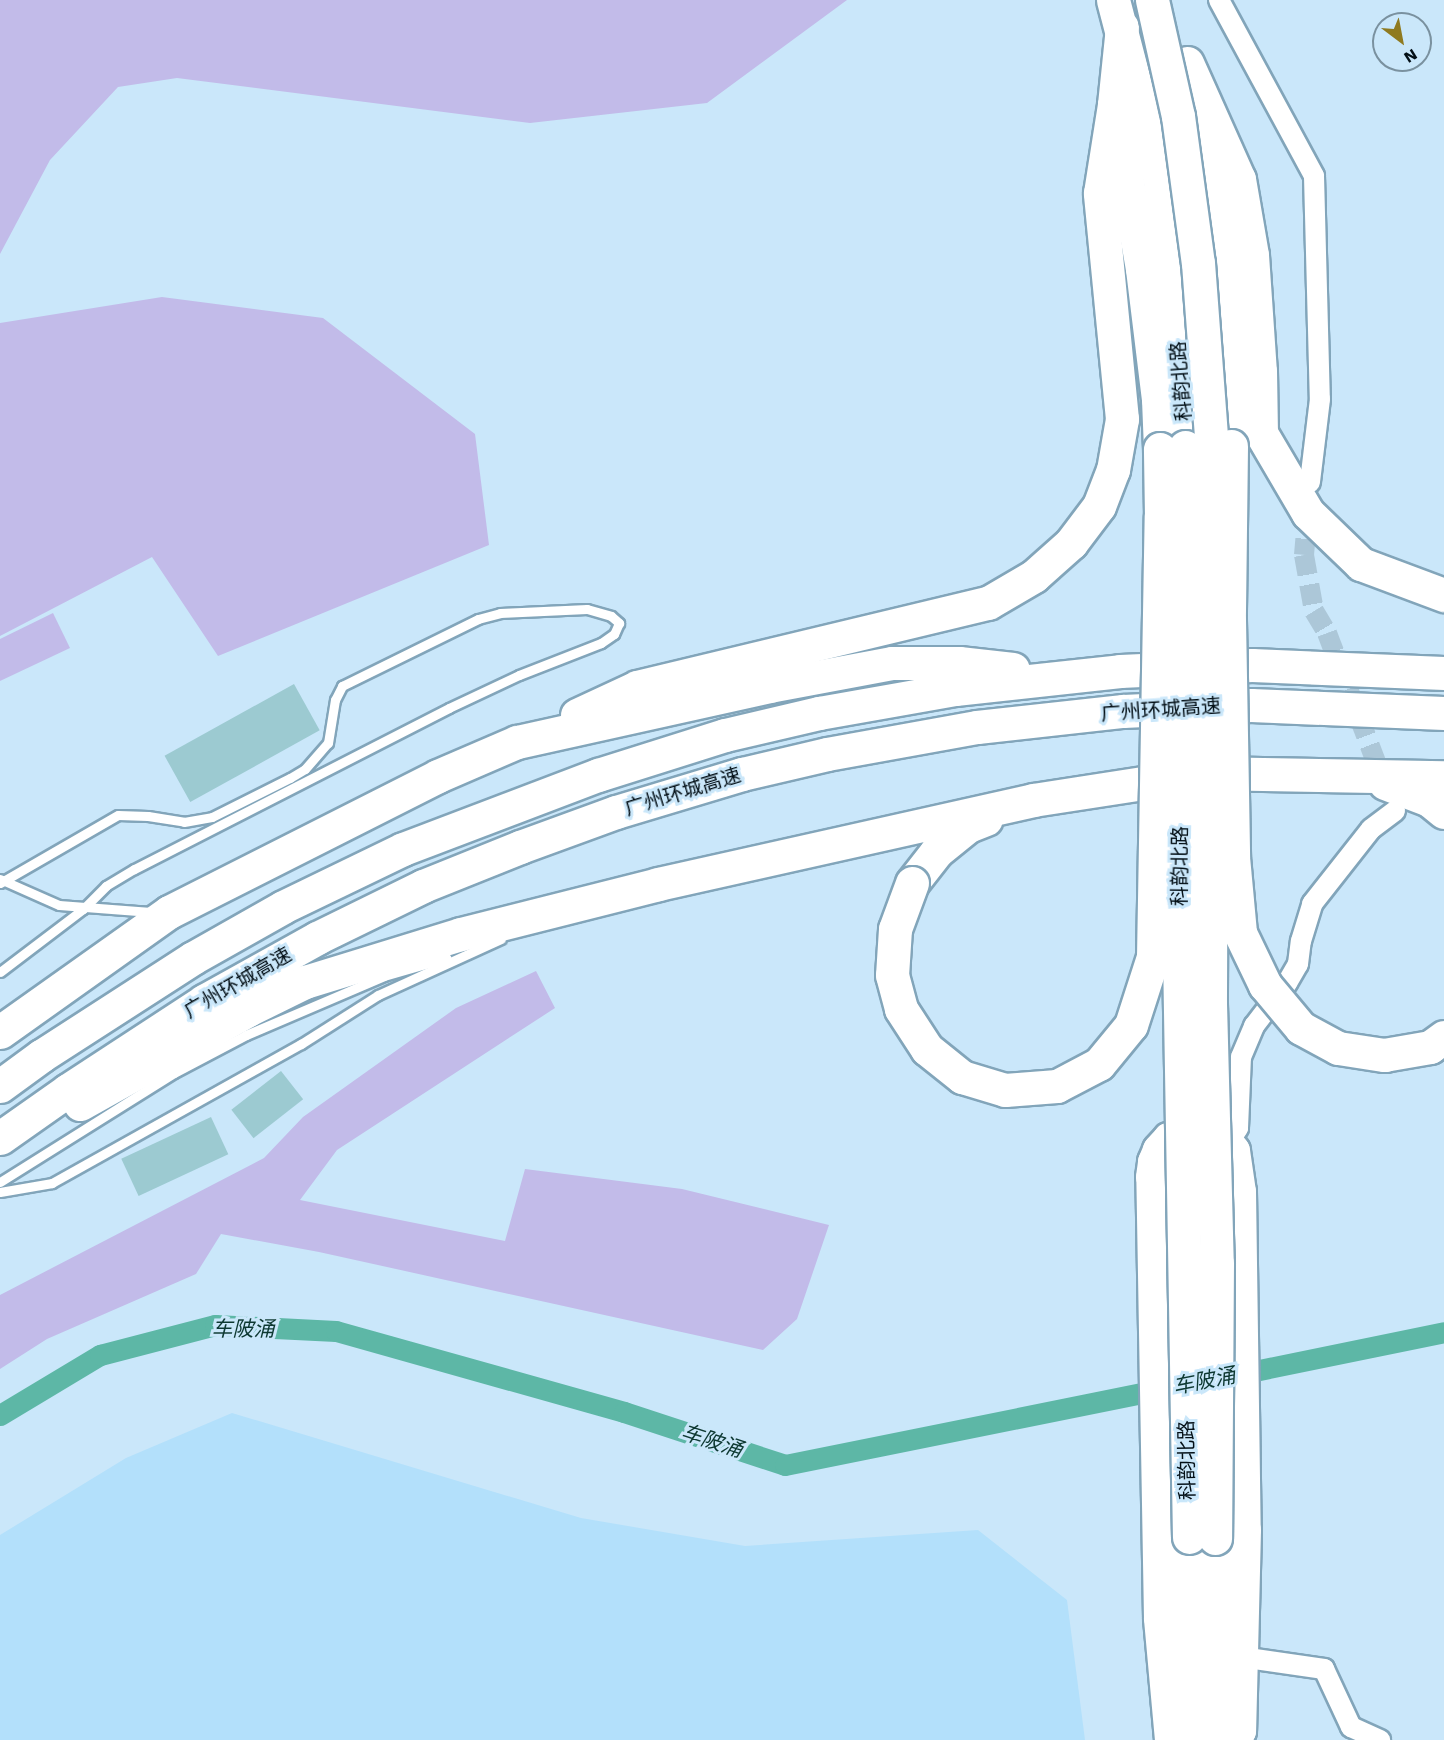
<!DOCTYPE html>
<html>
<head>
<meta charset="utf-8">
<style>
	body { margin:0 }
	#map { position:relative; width:1444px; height:1740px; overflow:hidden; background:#cae7fa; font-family:"Work Sans","Noto Sans SC",sans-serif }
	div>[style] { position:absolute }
	.built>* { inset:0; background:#b3e0fb }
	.green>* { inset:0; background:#c2bbe9 }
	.canal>* { height:21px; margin:-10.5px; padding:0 10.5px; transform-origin:10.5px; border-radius:10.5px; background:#5db7a6 }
	.building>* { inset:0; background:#9ccad1; transform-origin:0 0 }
	.minor-tunnel>* { height:20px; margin-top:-10px; transform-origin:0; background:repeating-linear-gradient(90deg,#acc7d8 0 20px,transparent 0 30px) }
	.roads { filter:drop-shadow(2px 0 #82a5ba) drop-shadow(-2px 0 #82a5ba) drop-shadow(0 2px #82a5ba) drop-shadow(0 -2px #82a5ba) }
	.service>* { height:9px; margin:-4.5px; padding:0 4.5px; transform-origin:4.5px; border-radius:4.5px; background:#fff }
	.minor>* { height:20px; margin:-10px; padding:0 10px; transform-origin:10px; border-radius:10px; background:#fff }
	.primary>* { height:32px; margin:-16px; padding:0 16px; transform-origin:16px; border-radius:16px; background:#fff }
	.trunk>* { height:33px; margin:-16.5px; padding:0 16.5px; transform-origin:16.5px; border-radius:16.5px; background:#fff }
	.motorway>* { height:33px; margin:-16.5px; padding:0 16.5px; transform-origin:16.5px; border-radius:16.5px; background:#fff }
	.bridges { filter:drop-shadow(2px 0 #82a5ba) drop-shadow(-2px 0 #82a5ba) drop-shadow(0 2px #82a5ba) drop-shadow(0 -2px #82a5ba) }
	.trunk-bridge>* { height:33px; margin:-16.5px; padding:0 16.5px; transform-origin:16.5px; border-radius:16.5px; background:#fff }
	.motorway-bridge>* { height:33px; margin:-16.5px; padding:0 16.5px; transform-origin:16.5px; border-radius:16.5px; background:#fff }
	span { translate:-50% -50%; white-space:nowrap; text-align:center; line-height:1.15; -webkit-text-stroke:6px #cae7fa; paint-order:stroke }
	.street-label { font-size:20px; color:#030f16 }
	.water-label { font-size:21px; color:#0d3831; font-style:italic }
	.north { position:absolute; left:1372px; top:12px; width:60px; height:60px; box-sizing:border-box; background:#cae7fa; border:2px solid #7a919f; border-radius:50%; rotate:148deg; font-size:16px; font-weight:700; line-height:24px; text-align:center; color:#030f16 }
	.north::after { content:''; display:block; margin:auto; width:21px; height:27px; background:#8f7a20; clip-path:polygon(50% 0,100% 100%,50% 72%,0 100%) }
</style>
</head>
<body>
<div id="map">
	<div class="built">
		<div style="clip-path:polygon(232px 1413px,581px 1518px,745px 1546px,978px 1530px,1067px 1600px,1085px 1740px,0 1740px,0 1535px,126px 1458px)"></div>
	</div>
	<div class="green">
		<div style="clip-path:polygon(0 0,847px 0,707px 103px,530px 123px,177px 78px,118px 87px,50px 160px,0 254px)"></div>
		<div style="clip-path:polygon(162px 297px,323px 318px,475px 434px,489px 545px,218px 656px,152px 557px,0 636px,0 323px)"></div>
		<div style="clip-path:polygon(53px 613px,70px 648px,0 681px,0 639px)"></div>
		<div style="clip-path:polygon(536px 971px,555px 1008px,337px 1150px,300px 1200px,505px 1241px,525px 1169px,682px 1189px,829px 1225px,797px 1319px,763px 1350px,319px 1252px,221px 1234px,196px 1274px,47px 1339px,0 1369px,0 1295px,264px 1158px,303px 1117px,456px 1008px)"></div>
	</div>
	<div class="canal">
		<div style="left:1230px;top:1376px;width:218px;rotate:-11.6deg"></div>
		<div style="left:0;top:1415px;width:117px;rotate:-31deg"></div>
		<div style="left:100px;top:1355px;width:119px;rotate:-14.6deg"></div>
		<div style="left:215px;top:1325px;width:121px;rotate:2.8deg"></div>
		<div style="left:336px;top:1331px;width:299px;rotate:15.7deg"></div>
		<div style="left:624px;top:1412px;width:169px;rotate:18.2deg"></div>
		<div style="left:785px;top:1465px;width:390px;rotate:-11.4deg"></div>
	</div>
	<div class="building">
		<div style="left:294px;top:684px;width:53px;height:148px;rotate:61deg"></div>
		<div style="left:281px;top:1071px;width:36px;height:63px;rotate:52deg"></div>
		<div style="left:211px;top:1117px;width:41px;height:99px;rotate:65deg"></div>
	</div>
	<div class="minor-tunnel">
		<div style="left:1308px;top:509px;width:46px;rotate:95deg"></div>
		<div style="left:1304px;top:555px;width:57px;rotate:79.9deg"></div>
		<div style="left:1314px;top:611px;width:26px;rotate:59deg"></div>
		<div style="left:1327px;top:633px;width:160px;rotate:69.2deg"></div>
	</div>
	<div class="roads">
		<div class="service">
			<div style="left:0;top:879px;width:64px;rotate:23.8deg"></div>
			<div style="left:59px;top:905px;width:92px;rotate:4.4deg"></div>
			<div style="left:0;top:883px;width:136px;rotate:-30deg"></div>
			<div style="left:118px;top:815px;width:30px;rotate:2deg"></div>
			<div style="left:148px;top:816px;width:36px;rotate:9deg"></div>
			<div style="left:184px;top:822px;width:28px;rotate:-10deg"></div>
			<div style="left:212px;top:817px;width:87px;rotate:-26.6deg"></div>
			<div style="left:290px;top:778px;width:17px;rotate:-31deg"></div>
			<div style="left:305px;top:769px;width:35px;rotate:-49deg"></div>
			<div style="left:328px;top:743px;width:44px;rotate:-80.8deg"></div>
			<div style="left:335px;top:700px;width:16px;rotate:-63deg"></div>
			<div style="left:342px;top:686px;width:152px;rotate:-26.2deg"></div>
			<div style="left:478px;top:619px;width:23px;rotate:-15deg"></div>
			<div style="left:500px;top:613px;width:87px;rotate:-2.6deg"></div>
			<div style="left:587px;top:609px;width:25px;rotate:16deg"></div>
			<div style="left:611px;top:616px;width:11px;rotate:41deg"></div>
			<div style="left:619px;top:623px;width:12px;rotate:114deg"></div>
			<div style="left:614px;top:634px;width:16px;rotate:145deg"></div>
			<div style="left:601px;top:643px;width:88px;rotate:158.7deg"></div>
			<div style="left:519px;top:675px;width:77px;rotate:154.8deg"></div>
			<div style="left:449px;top:708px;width:354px;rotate:152.9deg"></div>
			<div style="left:134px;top:869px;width:33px;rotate:149deg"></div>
			<div style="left:106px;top:886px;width:33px;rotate:135deg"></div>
			<div style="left:83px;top:909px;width:104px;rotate:142.8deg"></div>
			<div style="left:0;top:1182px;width:205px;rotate:-32.1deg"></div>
			<div style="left:174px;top:1073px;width:81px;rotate:-27.8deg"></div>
			<div style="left:246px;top:1035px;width:150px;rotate:-23.1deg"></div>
			<div style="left:384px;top:976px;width:65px;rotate:-16.2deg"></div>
			<div style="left:0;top:1192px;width:53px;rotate:-9.8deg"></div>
			<div style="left:52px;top:1183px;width:285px;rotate:-29.2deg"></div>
			<div style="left:301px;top:1044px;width:91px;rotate:-32.5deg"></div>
			<div style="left:378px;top:995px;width:135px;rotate:-24.5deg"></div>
		</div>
		<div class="minor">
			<div style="left:1219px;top:0;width:200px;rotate:61.6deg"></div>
			<div style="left:1314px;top:176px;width:223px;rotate:88.5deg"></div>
			<div style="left:1320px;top:399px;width:84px;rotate:96.9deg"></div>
			<div style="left:1228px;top:1144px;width:19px;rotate:-58deg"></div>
			<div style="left:1238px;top:1128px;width:71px;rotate:-87.6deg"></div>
			<div style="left:1241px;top:1057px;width:34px;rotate:-67deg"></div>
			<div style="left:1254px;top:1026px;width:54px;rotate:-52.5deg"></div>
			<div style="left:1287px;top:983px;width:22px;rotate:-60deg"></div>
			<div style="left:1298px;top:964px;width:23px;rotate:-83deg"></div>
			<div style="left:1301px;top:941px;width:39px;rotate:-73deg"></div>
			<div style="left:1312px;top:904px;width:95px;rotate:-51.8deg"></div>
			<div style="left:1371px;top:829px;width:30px;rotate:-37deg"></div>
			<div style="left:1241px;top:1657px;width:84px;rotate:8.2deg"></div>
			<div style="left:1324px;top:1669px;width:64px;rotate:65deg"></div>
			<div style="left:1351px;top:1727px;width:32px;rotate:24deg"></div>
		</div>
		<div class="primary">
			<div style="left:1171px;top:1740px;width:122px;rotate:-95.2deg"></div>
			<div style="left:1160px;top:1618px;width:441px;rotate:-91deg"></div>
			<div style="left:1152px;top:1177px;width:15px;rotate:-82deg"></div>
			<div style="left:1154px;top:1162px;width:13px;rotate:-67deg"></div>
			<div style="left:1159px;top:1150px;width:15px;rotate:-48deg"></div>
			<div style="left:1169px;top:1139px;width:25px;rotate:-16deg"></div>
			<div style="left:1193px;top:1132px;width:32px;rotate:11deg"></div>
			<div style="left:1224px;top:1138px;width:16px;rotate:52deg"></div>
			<div style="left:1234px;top:1151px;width:41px;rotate:81.7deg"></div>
			<div style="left:1240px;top:1192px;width:338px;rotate:89.2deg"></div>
			<div style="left:1245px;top:1530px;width:201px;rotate:91.4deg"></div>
			<div style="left:1240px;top:1731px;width:11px;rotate:124deg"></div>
		</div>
		<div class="trunk">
			<div style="left:1113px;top:0;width:187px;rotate:75.4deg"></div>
			<div style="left:1160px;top:181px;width:165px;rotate:83deg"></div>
			<div style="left:1180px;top:345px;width:102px;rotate:87.2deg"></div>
			<div style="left:1189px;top:1537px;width:203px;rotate:89.7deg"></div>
			<div style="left:1215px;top:1538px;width:202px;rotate:88.9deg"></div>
		</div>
		<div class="motorway">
			<div style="left:1122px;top:27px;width:78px;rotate:95.9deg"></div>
			<div style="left:1114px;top:105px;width:166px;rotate:80.3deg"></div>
			<div style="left:1142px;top:269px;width:131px;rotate:83deg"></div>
			<div style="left:1158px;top:399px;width:50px;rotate:87.7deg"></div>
			<div style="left:1187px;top:63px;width:127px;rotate:65.9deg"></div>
			<div style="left:1239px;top:179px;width:77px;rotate:80.3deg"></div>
			<div style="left:1252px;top:255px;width:116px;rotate:86.1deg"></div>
			<div style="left:1260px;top:371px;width:62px;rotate:89.1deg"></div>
			<div style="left:1261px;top:433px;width:93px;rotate:59.6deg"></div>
			<div style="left:1308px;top:513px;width:74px;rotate:43.9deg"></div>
			<div style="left:1361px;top:564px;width:89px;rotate:20.5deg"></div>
			<div style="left:1200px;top:127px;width:132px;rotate:77.8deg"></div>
			<div style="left:1228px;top:256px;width:78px;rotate:86.3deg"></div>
			<div style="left:1233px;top:334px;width:112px;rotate:91deg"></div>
			<div style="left:577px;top:715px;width:66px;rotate:-25deg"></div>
			<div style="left:637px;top:687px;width:361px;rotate:-13.5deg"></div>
			<div style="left:988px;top:603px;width:53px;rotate:-30.4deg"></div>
			<div style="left:1034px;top:576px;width:50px;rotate:-41.7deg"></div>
			<div style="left:1071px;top:543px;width:46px;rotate:-52.9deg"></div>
			<div style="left:1099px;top:506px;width:39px;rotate:-69deg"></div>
			<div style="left:1113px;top:470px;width:52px;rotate:-80deg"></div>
			<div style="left:1122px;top:419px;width:227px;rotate:-95.6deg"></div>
			<div style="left:1100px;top:193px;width:89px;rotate:-81deg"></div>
			<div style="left:1385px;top:783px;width:47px;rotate:21.1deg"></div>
			<div style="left:1429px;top:800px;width:19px;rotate:39deg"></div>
			<div style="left:912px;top:883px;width:39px;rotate:-52deg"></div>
			<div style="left:936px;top:852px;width:41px;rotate:-39.1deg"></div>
			<div style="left:968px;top:826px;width:19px;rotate:-21deg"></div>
			<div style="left:0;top:1032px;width:207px;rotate:-35.4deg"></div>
			<div style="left:169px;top:912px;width:301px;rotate:-26.8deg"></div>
			<div style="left:438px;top:776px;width:86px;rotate:-23.3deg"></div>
			<div style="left:517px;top:742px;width:258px;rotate:-12.5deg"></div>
			<div style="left:769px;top:686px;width:125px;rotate:-10.6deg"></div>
			<div style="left:892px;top:663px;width:67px"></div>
			<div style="left:959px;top:663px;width:54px;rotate:6.3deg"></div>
			<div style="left:0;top:1086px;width:51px;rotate:-36.2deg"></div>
			<div style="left:41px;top:1056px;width:181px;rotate:-32.8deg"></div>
			<div style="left:193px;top:958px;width:103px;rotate:-29.5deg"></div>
			<div style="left:283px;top:907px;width:133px;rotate:-25.8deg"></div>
			<div style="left:403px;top:849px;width:209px;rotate:-20.8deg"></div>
			<div style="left:598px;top:775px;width:133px;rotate:-17.5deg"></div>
			<div style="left:725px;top:735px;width:97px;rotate:-13.2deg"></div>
			<div style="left:819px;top:713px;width:138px;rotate:-10deg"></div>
			<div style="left:955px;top:689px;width:166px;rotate:-6.2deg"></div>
			<div style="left:1120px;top:671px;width:132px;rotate:-2.6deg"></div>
			<div style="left:1252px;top:665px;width:192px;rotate:2.4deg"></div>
			<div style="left:80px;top:1104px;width:193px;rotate:-29.2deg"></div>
			<div style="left:248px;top:1010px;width:64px;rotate:-26.2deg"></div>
			<div style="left:305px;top:982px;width:163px;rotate:-17.1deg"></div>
			<div style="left:461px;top:934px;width:203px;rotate:-14.2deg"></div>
			<div style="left:658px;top:884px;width:384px;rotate:-12.6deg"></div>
			<div style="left:1033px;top:800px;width:176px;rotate:-8.8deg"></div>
			<div style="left:1207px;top:773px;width:237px;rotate:1deg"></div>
			<div style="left:0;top:1138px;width:83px;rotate:-35.2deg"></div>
			<div style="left:68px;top:1090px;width:163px;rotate:-33.2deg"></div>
			<div style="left:204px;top:1001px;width:129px;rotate:-29.1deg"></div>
			<div style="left:317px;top:938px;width:118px;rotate:-26.1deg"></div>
			<div style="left:423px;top:886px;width:105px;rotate:-21.9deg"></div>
			<div style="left:520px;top:847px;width:102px;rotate:-20deg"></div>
			<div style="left:616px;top:812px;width:132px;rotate:-16.8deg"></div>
			<div style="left:742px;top:774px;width:87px;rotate:-13.2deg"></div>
			<div style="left:827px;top:754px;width:152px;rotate:-10.2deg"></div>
			<div style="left:977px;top:727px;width:147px;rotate:-6.3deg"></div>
			<div style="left:1123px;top:711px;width:128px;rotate:-2.7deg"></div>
			<div style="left:1251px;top:705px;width:193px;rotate:2.4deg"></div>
		</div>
	</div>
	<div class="bridges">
		<div class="trunk-bridge">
			<div style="left:1152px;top:0;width:119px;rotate:77.4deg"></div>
			<div style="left:1178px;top:116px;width:148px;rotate:82.3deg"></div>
			<div style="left:1198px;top:263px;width:186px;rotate:85.7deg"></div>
			<div style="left:1212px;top:448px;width:556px;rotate:90.21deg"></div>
			<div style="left:1210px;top:1004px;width:259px;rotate:88.5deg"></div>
			<div style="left:1217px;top:1263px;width:275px;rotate:90.4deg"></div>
			<div style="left:1185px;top:447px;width:506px;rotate:90.68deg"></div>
			<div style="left:1179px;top:953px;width:584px;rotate:89.02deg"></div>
		</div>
		<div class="motorway-bridge">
			<div style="left:1231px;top:446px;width:174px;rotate:90.7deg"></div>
			<div style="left:1229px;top:620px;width:237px;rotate:89deg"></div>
			<div style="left:1233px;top:857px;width:76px;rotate:84.7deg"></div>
			<div style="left:1240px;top:933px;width:58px;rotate:64.3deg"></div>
			<div style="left:1265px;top:985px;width:56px;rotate:50.1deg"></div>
			<div style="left:1301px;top:1028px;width:42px;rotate:28.4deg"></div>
			<div style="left:1338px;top:1048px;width:47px;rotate:8.7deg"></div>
			<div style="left:1384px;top:1055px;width:47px;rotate:-9.9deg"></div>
			<div style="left:1430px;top:1047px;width:17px;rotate:-36deg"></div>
			<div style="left:912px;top:883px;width:49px;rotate:110.3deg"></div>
			<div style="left:895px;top:929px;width:46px;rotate:93.7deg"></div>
			<div style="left:892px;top:975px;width:35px;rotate:75deg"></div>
			<div style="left:901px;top:1009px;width:48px;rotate:57deg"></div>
			<div style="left:927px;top:1049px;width:45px;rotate:38.7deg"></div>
			<div style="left:962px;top:1077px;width:45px;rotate:16.8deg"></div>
			<div style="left:1005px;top:1090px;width:52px;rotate:-4.4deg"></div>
			<div style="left:1057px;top:1086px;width:47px;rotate:-27.6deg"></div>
			<div style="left:1099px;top:1064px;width:50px;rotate:-50.6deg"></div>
			<div style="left:1131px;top:1025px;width:71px;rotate:-72.1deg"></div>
			<div style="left:1153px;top:957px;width:441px;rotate:-89deg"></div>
			<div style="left:1161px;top:516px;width:67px;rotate:-90.9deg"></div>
		</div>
	</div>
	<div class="street-label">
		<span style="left:1181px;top:381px;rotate:-94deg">科韵北路</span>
		<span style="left:1161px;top:710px;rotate:-4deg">广州环城高速</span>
		<span style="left:683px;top:792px;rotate:-17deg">广州环城高速</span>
		<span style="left:1180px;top:866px;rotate:-89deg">科韵北路</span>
		<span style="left:238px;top:983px;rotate:-30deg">广州环城高速</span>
		<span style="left:1187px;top:1460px;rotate:-91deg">科韵北路</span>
	</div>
	<div class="water-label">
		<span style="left:243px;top:1329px">车陂涌</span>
		<span style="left:1204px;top:1381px;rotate:-11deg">车陂涌</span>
		<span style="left:712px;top:1441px;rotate:18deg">车陂涌</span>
	</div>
	<div class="north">N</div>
</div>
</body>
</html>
